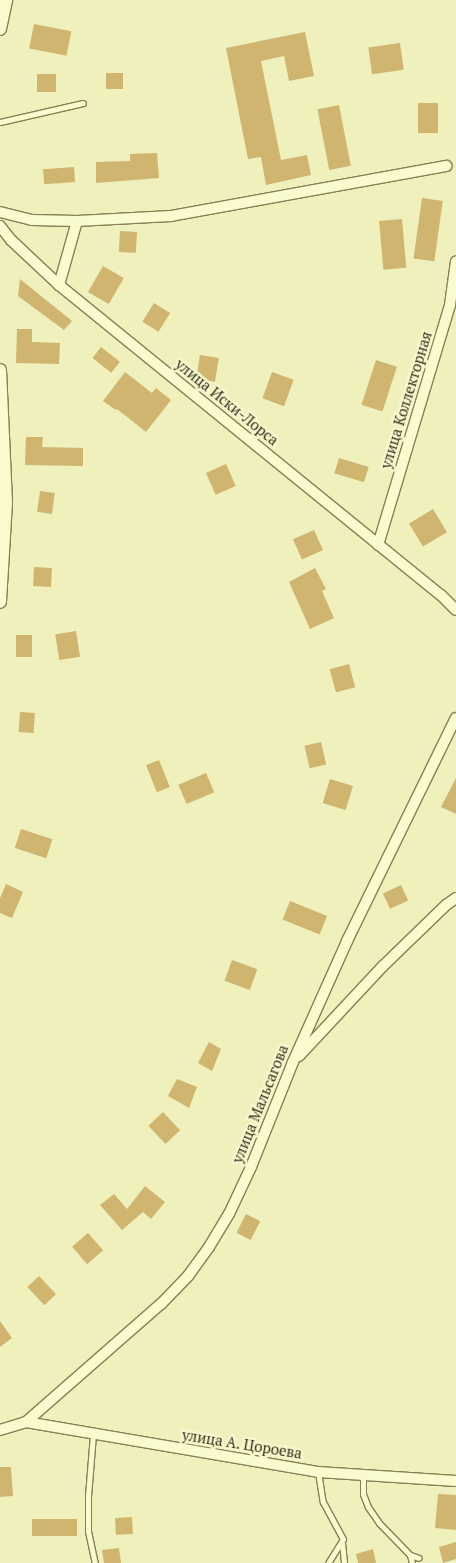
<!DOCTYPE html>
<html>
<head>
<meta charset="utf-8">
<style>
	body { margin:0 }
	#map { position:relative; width:456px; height:1563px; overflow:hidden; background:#eff0bc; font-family:"PT Serif",serif }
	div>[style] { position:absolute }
	.building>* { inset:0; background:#d0b570; transform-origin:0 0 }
	.roads { filter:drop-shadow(1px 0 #887f55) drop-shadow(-1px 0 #887f55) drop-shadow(0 1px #887f55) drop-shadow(0 -1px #887f55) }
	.service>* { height:5px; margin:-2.5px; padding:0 2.5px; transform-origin:2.5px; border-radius:2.5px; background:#fafacf }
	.minor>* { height:10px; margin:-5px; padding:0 5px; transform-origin:5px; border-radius:5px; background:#fafacf }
	.tertiary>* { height:12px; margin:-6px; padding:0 6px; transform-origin:6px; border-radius:6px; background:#fafacf }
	span { translate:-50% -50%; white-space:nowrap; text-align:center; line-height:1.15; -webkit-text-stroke:5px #f6f7cc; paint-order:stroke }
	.street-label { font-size:15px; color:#36301b }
</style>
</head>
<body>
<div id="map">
	<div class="building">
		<div style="left:34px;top:24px;width:38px;height:25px;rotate:11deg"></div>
		<div style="clip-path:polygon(305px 32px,314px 76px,289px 81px,284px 56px,261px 61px,281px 160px,307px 155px,311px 175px,266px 185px,261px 157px,248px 159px,226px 48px)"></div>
		<div style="left:400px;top:43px;width:27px;height:32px;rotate:82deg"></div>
		<div style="left:106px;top:73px;width:17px;height:16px"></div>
		<div style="left:37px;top:74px;width:19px;height:18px"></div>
		<div style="left:418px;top:103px;width:20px;height:30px"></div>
		<div style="left:339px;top:105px;width:62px;height:22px;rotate:79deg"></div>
		<div style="clip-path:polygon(157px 153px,159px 178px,96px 183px,96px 162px,130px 161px,130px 154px)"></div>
		<div style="left:74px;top:167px;width:15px;height:31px;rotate:86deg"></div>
		<div style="left:422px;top:198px;width:21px;height:61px;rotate:8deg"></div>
		<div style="left:402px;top:219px;width:49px;height:23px;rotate:85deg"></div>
		<div style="left:120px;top:231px;width:17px;height:21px;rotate:3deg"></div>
		<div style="left:103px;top:266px;width:24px;height:30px;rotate:30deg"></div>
		<div style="clip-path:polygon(20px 279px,72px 321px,64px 330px,18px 296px)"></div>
		<div style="left:154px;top:303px;width:19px;height:22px;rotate:32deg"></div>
		<div style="clip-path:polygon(17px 329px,32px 329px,32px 342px,60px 343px,59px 364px,16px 363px)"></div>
		<div style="left:101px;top:347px;width:24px;height:14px;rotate:38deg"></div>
		<div style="left:200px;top:355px;width:19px;height:24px;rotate:9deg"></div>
		<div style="left:376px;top:360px;width:22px;height:47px;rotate:18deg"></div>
		<div style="clip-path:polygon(125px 372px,152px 393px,156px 388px,171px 400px,146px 432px,117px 409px,116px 410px,103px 401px)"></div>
		<div style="left:272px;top:372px;width:23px;height:28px;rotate:20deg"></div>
		<div style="clip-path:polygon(26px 437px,43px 437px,42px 447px,83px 448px,83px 466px,25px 465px)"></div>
		<div style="left:339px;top:458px;width:31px;height:16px;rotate:17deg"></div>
		<div style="left:226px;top:464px;width:24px;height:22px;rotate:66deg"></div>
		<div style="left:40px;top:491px;width:15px;height:21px;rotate:8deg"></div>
		<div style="left:433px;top:509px;width:27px;height:28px;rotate:59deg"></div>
		<div style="left:314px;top:530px;width:22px;height:23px;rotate:66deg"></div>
		<div style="left:34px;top:567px;width:18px;height:19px;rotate:3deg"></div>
		<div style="clip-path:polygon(315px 568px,326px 589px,322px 591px,334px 618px,310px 629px,289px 582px)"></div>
		<div style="left:76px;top:631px;width:26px;height:21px;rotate:81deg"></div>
		<div style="left:16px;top:635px;width:16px;height:22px"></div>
		<div style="left:349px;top:664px;width:24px;height:20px;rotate:75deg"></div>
		<div style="left:20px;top:712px;width:15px;height:20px;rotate:4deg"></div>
		<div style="left:321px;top:742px;width:23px;height:17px;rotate:77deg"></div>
		<div style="left:159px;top:760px;width:29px;height:14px;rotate:68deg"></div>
		<div style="left:206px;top:773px;width:21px;height:30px;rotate:67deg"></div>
		<div style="clip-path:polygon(456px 778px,456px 814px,441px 807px)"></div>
		<div style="left:330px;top:779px;width:24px;height:25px;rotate:17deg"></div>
		<div style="left:21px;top:829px;width:33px;height:20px;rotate:18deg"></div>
		<div style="clip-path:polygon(6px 884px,23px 892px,12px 918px,0 913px,0 898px)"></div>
		<div style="left:401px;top:885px;width:17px;height:20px;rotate:65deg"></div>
		<div style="left:290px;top:901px;width:40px;height:20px;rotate:22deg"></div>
		<div style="left:232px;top:960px;width:27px;height:22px;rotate:20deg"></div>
		<div style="clip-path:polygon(209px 1042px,221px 1049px,212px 1071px,198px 1063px)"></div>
		<div style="clip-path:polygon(177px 1079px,197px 1087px,189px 1108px,168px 1096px)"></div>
		<div style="left:163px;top:1112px;width:25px;height:20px;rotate:47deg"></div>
		<div style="clip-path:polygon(145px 1186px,165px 1202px,151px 1219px,143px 1212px,122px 1230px,100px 1205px,114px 1194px,127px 1209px)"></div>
		<div style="left:246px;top:1214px;width:16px;height:21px;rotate:27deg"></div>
		<div style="left:88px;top:1233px;width:23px;height:21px;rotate:49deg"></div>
		<div style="left:39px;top:1276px;width:25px;height:16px;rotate:47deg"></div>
		<div style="clip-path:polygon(0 1321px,12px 1338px,0 1347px)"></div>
		<div style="clip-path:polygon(0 1467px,11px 1467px,13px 1496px,0 1497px)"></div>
		<div style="clip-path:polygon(438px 1494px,456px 1495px,456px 1530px,435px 1528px)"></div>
		<div style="left:132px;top:1517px;width:17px;height:17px;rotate:87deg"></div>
		<div style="left:77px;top:1519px;width:17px;height:45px;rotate:90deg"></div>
		<div style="clip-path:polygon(456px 1542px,456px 1559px,443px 1563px,439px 1547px)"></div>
		<div style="clip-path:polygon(119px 1548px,121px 1563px,104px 1563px,102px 1550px)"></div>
		<div style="clip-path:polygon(373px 1549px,376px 1563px,358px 1563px,356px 1554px)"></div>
	</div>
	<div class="roads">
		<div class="service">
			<div style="left:0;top:122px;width:85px;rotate:-12.9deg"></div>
			<div style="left:93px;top:1434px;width:62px;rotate:94.6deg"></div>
			<div style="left:88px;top:1496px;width:35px;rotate:90deg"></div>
			<div style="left:88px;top:1531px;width:33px;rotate:78deg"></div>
			<div style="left:318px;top:1472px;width:30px;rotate:81deg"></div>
			<div style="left:323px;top:1502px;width:42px;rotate:61.6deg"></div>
			<div style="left:343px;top:1539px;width:28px;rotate:122deg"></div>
			<div style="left:363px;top:1475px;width:19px;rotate:90deg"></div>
			<div style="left:363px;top:1494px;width:14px;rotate:69deg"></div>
			<div style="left:368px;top:1507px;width:19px;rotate:55deg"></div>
			<div style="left:379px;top:1523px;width:45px;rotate:45.9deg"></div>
			<div style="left:410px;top:1555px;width:8px;rotate:76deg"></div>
			<div style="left:342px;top:1543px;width:20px;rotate:84deg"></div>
			<div style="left:410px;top:1555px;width:9px;rotate:18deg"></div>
		</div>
		<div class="minor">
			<div style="left:0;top:212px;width:33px;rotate:14deg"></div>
			<div style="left:32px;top:220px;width:45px;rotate:1.3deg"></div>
			<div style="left:77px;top:221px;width:94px;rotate:-3deg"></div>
			<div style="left:171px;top:216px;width:280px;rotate:-10.3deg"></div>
			<div style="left:0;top:226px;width:18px;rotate:52deg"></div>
			<div style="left:11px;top:240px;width:66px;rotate:43.2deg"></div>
			<div style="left:59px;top:285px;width:492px;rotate:39.1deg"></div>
			<div style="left:441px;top:595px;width:21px;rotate:45deg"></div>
			<div style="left:59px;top:285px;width:66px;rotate:-74.3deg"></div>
			<div style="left:378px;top:545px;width:251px;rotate:-73.3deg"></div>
			<div style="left:450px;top:305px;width:44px;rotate:-82.2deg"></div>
			<div style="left:299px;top:1056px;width:122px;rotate:-47deg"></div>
			<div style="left:382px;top:967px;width:89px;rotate:-44.1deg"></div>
			<div style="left:446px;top:905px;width:12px;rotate:-35deg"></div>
			<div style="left:26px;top:1422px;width:296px;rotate:9.7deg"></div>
			<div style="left:318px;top:1472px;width:138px;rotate:3.7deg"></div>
			<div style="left:0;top:1430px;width:27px;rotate:-17deg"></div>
			<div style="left:26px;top:1422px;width:179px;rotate:-41.2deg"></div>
			<div style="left:161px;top:1304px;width:39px;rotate:-46deg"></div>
			<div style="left:188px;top:1276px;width:36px;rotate:-54deg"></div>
			<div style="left:209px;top:1247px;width:39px;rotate:-59deg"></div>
			<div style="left:229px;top:1214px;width:52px;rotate:-64.9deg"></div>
			<div style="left:251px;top:1167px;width:113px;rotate:-68.2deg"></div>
			<div style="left:293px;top:1062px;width:133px;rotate:-65.9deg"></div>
			<div style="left:347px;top:941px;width:248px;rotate:-64deg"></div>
		</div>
		<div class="tertiary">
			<div style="left:0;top:29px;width:30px;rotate:-78deg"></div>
			<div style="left:0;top:370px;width:133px;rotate:87.4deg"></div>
			<div style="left:6px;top:503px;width:99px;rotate:93.5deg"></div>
		</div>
	</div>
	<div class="street-label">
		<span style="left:406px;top:400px;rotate:-73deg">улица Коллекторная</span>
		<span style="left:227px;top:402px;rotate:39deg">улица Иски-Лорса</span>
		<span style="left:260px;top:1104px;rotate:-68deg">улица Мальсагова</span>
		<span style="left:242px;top:1444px;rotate:9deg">улица А. Цороева</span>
	</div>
</div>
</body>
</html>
